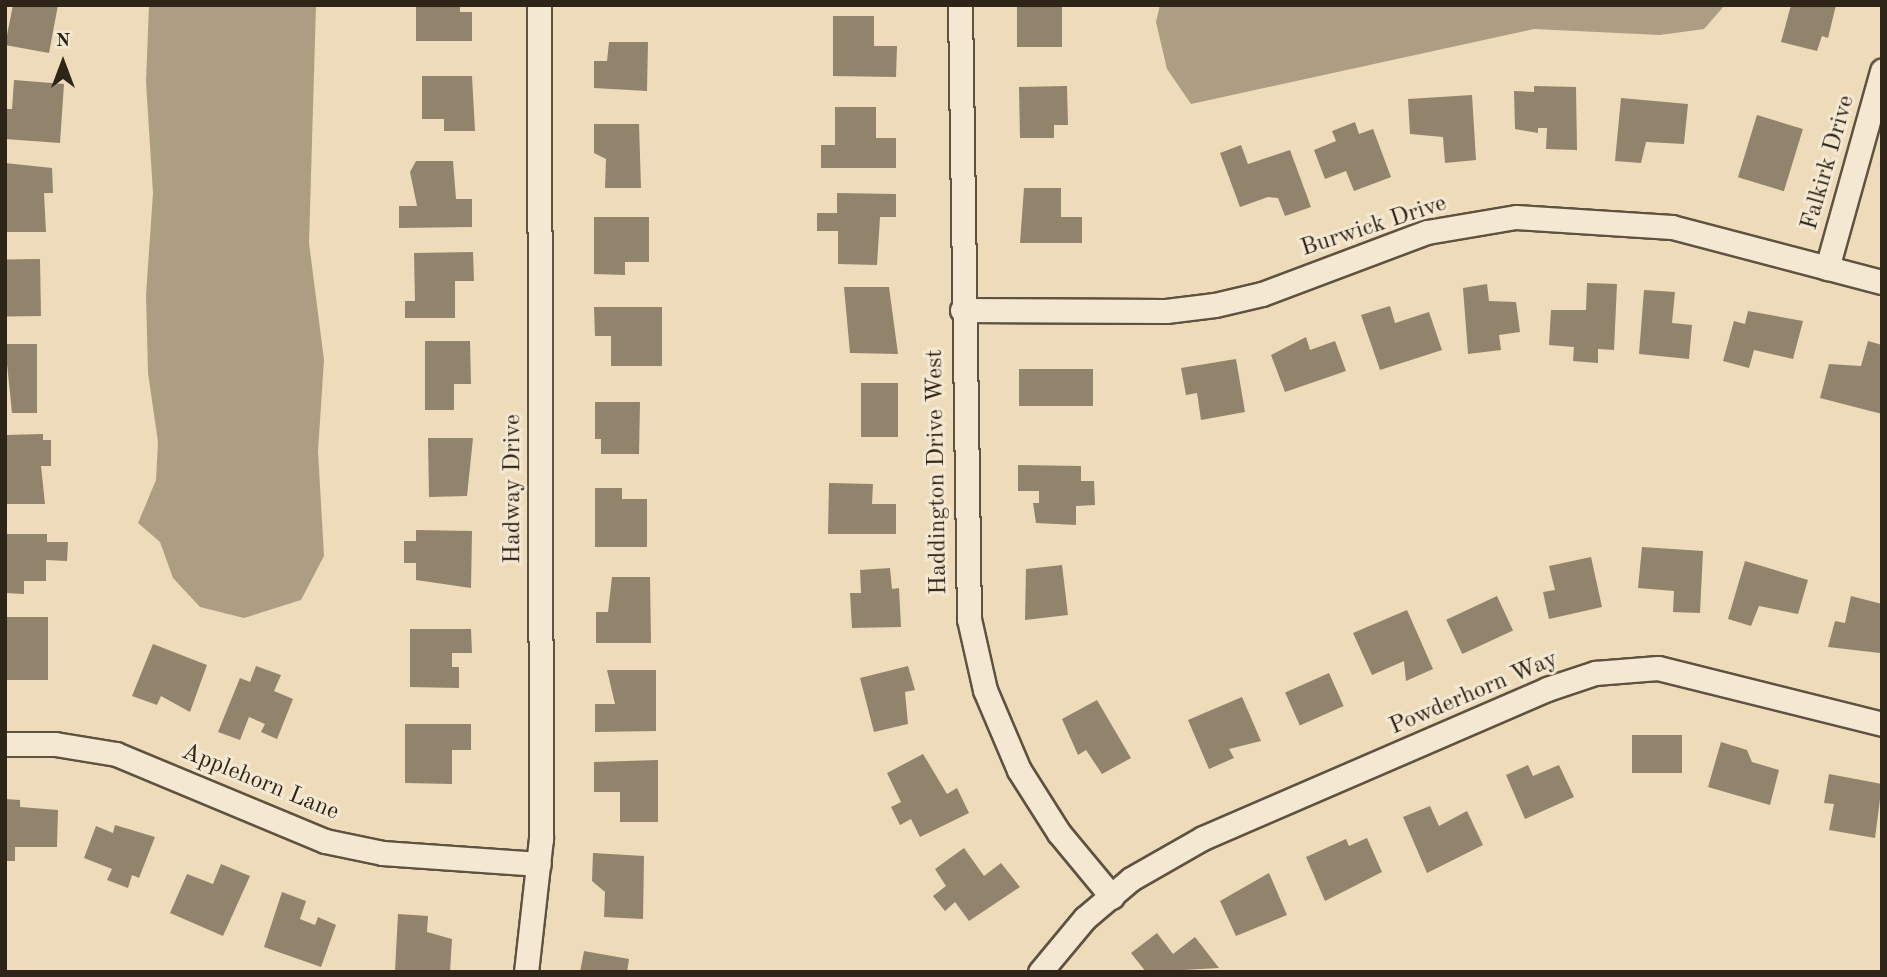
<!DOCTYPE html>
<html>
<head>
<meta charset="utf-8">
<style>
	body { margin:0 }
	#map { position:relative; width:1887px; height:977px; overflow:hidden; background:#eedbba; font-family:"Old Standard TT",serif }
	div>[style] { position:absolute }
	.water>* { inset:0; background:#ad9d83 }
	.building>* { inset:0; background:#92836c; transform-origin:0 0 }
	.roads { filter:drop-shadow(2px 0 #5e5240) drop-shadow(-2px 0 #5e5240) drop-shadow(0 2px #5e5240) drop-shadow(0 -2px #5e5240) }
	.minor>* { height:23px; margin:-11.5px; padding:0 11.5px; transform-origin:11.5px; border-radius:11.5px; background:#f4e8d2 }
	span { translate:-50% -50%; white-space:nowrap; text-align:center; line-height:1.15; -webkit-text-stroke:6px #f4e8d2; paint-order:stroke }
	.street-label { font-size:24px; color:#2e2418 }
	.frame { position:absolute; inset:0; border:7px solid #2e2418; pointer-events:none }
	.north { position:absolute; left:28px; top:28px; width:70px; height:70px; -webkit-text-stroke:5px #f4e8d2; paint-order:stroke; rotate:0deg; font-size:19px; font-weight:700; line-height:28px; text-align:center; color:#2e2418 }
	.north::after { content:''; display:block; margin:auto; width:24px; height:32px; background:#2e2418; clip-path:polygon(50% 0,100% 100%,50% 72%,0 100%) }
</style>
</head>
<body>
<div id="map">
	<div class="water">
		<div style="clip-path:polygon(149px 5px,316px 5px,309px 243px,324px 360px,318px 451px,324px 556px,301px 600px,244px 618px,200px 607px,173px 578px,160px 542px,138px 523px,156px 480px,158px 442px,148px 373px,146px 295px,153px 193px,146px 82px)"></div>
		<div style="clip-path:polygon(1160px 5px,1725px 5px,1704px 29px,1660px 35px,1534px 29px,1191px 104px,1167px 69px,1156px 22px)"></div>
	</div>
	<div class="building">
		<div style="clip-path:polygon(13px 5px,58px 5px,49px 53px,5px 45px)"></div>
		<div style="clip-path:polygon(416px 5px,460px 5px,460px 12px,472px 12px,472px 41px,416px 41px)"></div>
		<div style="left:1017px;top:5px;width:45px;height:42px"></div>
		<div style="clip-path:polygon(1791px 5px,1836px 5px,1828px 38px,1822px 36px,1817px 51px,1781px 42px)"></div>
		<div style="clip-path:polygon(833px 16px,874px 16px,874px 46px,897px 46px,896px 77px,833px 76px)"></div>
		<div style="clip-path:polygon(609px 42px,648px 42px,647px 91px,594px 88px,594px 61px,607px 61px)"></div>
		<div style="clip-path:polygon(422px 76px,472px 76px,475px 131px,444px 131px,444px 119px,422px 119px)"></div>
		<div style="clip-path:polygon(14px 80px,64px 84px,60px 143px,5px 139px,5px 109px,12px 109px)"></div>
		<div style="clip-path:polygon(1067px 86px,1068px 125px,1054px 125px,1054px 138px,1020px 138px,1019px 87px)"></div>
		<div style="clip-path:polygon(1534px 86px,1576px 87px,1577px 150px,1546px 149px,1547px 128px,1538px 128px,1538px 133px,1515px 129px,1514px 91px,1534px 92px)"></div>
		<div style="clip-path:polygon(1472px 95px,1476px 160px,1445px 163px,1443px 137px,1410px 134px,1408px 99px)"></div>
		<div style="clip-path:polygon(1621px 98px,1688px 104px,1684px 144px,1646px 142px,1641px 163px,1615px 161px)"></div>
		<div style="clip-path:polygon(835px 107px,876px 107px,876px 138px,896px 138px,896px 168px,821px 168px,821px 145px,835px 145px)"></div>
		<div style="left:1757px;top:115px;width:48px;height:65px;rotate:17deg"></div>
		<div style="clip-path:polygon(1355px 122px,1359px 134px,1373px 129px,1391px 177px,1354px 191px,1346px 171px,1325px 179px,1314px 150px,1336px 141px,1332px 131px)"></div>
		<div style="clip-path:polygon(594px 124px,639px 124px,641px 188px,605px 188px,606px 159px,594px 153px)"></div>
		<div style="clip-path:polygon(1241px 145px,1248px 164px,1290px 150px,1311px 207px,1285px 216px,1278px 198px,1268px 197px,1240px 207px,1220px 153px)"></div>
		<div style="clip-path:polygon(416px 161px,453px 161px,456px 199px,472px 199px,472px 227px,399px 228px,399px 206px,417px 206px,410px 172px)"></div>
		<div style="clip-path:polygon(5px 163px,52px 168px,53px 193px,44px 193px,46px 232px,5px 232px)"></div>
		<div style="clip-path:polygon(1024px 188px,1061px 188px,1061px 217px,1082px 217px,1082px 243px,1020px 243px)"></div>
		<div style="clip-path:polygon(837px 193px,896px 194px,896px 217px,880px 217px,877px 265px,838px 264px,838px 231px,817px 231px,817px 213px,837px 213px)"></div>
		<div style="clip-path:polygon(594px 217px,649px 217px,649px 262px,625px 262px,625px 275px,594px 274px)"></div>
		<div style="clip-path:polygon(473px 252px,474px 281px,455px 281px,455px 318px,405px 318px,405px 301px,415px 301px,414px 253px)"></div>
		<div style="left:40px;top:259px;width:57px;height:35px;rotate:89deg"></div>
		<div style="clip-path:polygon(1587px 283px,1617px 284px,1614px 350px,1598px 349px,1598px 363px,1573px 361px,1574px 347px,1549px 345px,1551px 310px,1586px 310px)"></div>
		<div style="clip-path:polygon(1487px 284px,1489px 301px,1516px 302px,1520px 332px,1499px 335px,1501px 350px,1468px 354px,1463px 288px)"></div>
		<div style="clip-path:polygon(844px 287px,889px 287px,898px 354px,850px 353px)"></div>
		<div style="clip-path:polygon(1644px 290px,1675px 292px,1672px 323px,1692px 325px,1689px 359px,1639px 354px)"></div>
		<div style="clip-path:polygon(1390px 306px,1395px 323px,1429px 312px,1442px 350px,1380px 370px,1361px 315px)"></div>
		<div style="clip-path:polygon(594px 307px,662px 307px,662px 366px,611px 366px,611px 336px,595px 336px)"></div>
		<div style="clip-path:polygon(1748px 311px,1803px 321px,1793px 359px,1754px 350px,1749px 368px,1723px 361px,1734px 321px,1745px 324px)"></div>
		<div style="clip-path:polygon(1306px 337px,1310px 350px,1335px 341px,1346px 371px,1285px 392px,1271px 355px)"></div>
		<div style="clip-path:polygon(425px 341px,470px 341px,471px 384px,454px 384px,454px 410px,425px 410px)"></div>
		<div style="clip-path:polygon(1868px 341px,1882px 345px,1882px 414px,1820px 398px,1829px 364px,1861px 366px)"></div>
		<div style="clip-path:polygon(5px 344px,37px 344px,37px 413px,12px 413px)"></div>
		<div style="clip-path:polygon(1236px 359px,1245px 412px,1201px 420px,1197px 393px,1186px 395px,1181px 368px)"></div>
		<div style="left:1093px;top:369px;width:37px;height:74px;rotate:90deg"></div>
		<div style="left:861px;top:383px;width:37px;height:54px"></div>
		<div style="clip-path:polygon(595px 402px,640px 402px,639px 454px,601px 454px,601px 439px,595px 439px)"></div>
		<div style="clip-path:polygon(43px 434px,43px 440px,51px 440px,51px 466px,41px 466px,45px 504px,5px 504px,5px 435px)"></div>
		<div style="clip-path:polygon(428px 438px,473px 438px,467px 496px,429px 497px)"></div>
		<div style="clip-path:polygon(1018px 465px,1081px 466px,1081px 481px,1094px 481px,1095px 505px,1076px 506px,1076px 525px,1036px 523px,1033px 503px,1039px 503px,1039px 491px,1018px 491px)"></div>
		<div style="clip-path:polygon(829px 483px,873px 484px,872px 504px,896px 504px,896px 534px,828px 534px)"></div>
		<div style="clip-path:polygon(595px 488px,622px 488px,622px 499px,647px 499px,647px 547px,595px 547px)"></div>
		<div style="clip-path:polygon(416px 530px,472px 531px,471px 588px,416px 580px,416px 563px,404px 563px,404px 541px,416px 541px)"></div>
		<div style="clip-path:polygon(5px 534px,47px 534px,47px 542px,68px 542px,67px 561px,46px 560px,46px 581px,24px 581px,24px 594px,5px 593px)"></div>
		<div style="clip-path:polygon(1642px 547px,1703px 551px,1700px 613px,1673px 612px,1674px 591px,1638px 588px)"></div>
		<div style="clip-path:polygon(1591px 557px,1602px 607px,1549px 619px,1543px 592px,1555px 590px,1549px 566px)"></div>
		<div style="clip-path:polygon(1745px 561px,1808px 580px,1798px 614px,1759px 606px,1751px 626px,1728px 619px)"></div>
		<div style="clip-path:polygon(1062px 565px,1068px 615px,1025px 620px,1026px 569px)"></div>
		<div style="clip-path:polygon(890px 568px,892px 589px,899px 588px,901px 627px,852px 628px,850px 593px,861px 593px,860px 570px)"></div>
		<div style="clip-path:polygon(612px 577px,650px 577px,651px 643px,596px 643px,596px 612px,608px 612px)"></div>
		<div style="left:1497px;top:596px;width:38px;height:56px;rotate:65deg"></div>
		<div style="clip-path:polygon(1851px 596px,1882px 604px,1880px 653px,1828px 647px,1835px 621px,1845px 623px)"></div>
		<div style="clip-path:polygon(1407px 610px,1433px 669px,1406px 681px,1404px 661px,1372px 675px,1353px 633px)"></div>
		<div style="left:5px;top:617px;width:43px;height:63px"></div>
		<div style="clip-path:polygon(410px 629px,471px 629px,472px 653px,452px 653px,452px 667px,459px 667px,459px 688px,410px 687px)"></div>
		<div style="clip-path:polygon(153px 644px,207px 665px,190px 712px,161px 696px,157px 705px,132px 696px)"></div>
		<div style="clip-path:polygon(256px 666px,281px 675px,274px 691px,293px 699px,277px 739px,261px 732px,265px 724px,249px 717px,240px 740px,218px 732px,240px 678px,250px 682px)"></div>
		<div style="clip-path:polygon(908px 666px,915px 690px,905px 692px,908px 724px,874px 732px,860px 678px)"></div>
		<div style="clip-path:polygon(607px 670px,656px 670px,656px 731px,595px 732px,595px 704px,615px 704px)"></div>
		<div style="left:1329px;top:673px;width:36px;height:48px;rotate:66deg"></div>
		<div style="clip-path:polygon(1242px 697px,1261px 741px,1229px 749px,1234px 758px,1209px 769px,1188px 720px)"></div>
		<div style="clip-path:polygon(1097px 700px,1131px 758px,1102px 774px,1086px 750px,1078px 755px,1062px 719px)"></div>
		<div style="clip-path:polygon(405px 724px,471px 724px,471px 750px,452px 750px,452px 784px,405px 783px)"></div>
		<div style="left:1682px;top:735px;width:38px;height:50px;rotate:90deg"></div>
		<div style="clip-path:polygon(1721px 742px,1747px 750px,1752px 762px,1779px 770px,1770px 805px,1708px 787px)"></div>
		<div style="clip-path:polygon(923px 754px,947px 794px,957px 788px,969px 813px,920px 837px,911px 819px,900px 825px,891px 807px,901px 802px,887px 773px)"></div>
		<div style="clip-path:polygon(658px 760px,658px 822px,620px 822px,620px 792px,594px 792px,594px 762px)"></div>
		<div style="clip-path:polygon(1528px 765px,1533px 776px,1559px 765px,1574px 797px,1525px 819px,1506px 775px)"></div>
		<div style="clip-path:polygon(1829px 774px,1882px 784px,1875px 838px,1829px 830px,1834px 804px,1824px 803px)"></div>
		<div style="clip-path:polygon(5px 799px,20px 800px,20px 807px,58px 810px,57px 847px,15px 847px,15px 861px,5px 861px)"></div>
		<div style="clip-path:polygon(1430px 806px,1439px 826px,1467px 811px,1483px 845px,1427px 873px,1403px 817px)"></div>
		<div style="clip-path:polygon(115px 825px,155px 837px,139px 878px,132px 875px,128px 888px,107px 880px,112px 869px,84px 858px,96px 826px,113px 833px)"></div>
		<div style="clip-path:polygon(1367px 838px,1382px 872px,1325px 901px,1306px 857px,1346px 839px,1349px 846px)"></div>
		<div style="clip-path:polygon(964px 848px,984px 876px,1001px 863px,1020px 887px,969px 921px,955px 902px,945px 911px,933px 896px,946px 886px,935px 869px)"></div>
		<div style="clip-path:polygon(593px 853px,644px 856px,643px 919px,604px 917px,605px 892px,592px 881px)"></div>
		<div style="clip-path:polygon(221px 864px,250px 876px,223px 936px,170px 913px,187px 874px,213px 884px)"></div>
		<div style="clip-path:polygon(1269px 873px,1287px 915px,1236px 936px,1220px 901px)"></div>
		<div style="clip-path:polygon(282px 892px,306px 901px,300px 919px,315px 925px,318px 917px,336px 925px,321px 967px,264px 947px)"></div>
		<div style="clip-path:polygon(398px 914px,428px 916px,427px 932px,452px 939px,450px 972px,395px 971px)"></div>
		<div style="clip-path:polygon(1157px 933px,1173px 954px,1195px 937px,1219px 968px,1146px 972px,1131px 953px)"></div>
		<div style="clip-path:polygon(584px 951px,629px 959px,627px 972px,580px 972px)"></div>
	</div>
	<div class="roads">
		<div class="minor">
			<div style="left:960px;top:5px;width:614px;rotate:89.16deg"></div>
			<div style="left:969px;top:619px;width:73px;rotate:77.3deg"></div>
			<div style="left:985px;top:690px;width:87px;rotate:67deg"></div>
			<div style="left:1019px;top:770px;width:75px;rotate:57.6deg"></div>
			<div style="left:1059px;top:833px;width:83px;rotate:50.4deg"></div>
			<div style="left:1827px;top:268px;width:205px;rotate:-74.4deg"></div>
			<div style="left:962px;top:310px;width:204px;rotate:0.3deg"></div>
			<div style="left:1166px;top:311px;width:49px;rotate:-7deg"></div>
			<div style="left:1215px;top:305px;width:48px;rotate:-13.2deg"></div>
			<div style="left:1262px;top:294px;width:176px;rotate:-20.6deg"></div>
			<div style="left:1427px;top:232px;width:90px;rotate:-9.6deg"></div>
			<div style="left:1516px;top:217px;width:156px;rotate:3.7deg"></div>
			<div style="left:1672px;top:227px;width:217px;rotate:14.7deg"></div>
			<div style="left:5px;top:744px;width:50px"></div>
			<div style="left:55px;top:744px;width:62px;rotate:9.3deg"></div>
			<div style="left:116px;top:754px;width:226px;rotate:22.6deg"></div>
			<div style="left:325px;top:841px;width:59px;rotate:11.7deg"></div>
			<div style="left:383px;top:853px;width:156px;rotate:4deg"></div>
			<div style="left:526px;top:972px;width:134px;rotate:-83.6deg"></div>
			<div style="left:541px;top:839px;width:834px;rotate:-90.14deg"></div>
			<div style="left:1040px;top:972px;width:70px;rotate:-50.2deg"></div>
			<div style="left:1085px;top:918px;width:60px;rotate:-40.3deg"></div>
			<div style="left:1131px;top:879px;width:83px;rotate:-29.7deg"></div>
			<div style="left:1203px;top:838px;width:375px;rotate:-23.4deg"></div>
			<div style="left:1547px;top:689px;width:51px;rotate:-18.4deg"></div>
			<div style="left:1595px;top:673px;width:63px;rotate:-4.5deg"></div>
			<div style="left:1658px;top:668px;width:231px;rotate:14deg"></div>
		</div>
	</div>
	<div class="street-label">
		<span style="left:1829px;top:163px;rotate:-74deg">Falkirk Drive</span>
		<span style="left:1374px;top:227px;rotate:-18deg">Burwick Drive</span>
		<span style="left:938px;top:472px;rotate:-91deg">Haddington Drive West</span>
		<span style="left:514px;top:489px;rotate:-90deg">Hadway Drive</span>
		<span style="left:1474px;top:694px;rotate:-23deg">Powderhorn Way</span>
		<span style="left:260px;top:783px;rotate:22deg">Applehorn Lane</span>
	</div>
	<div class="frame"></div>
	<div class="north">N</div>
</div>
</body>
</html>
